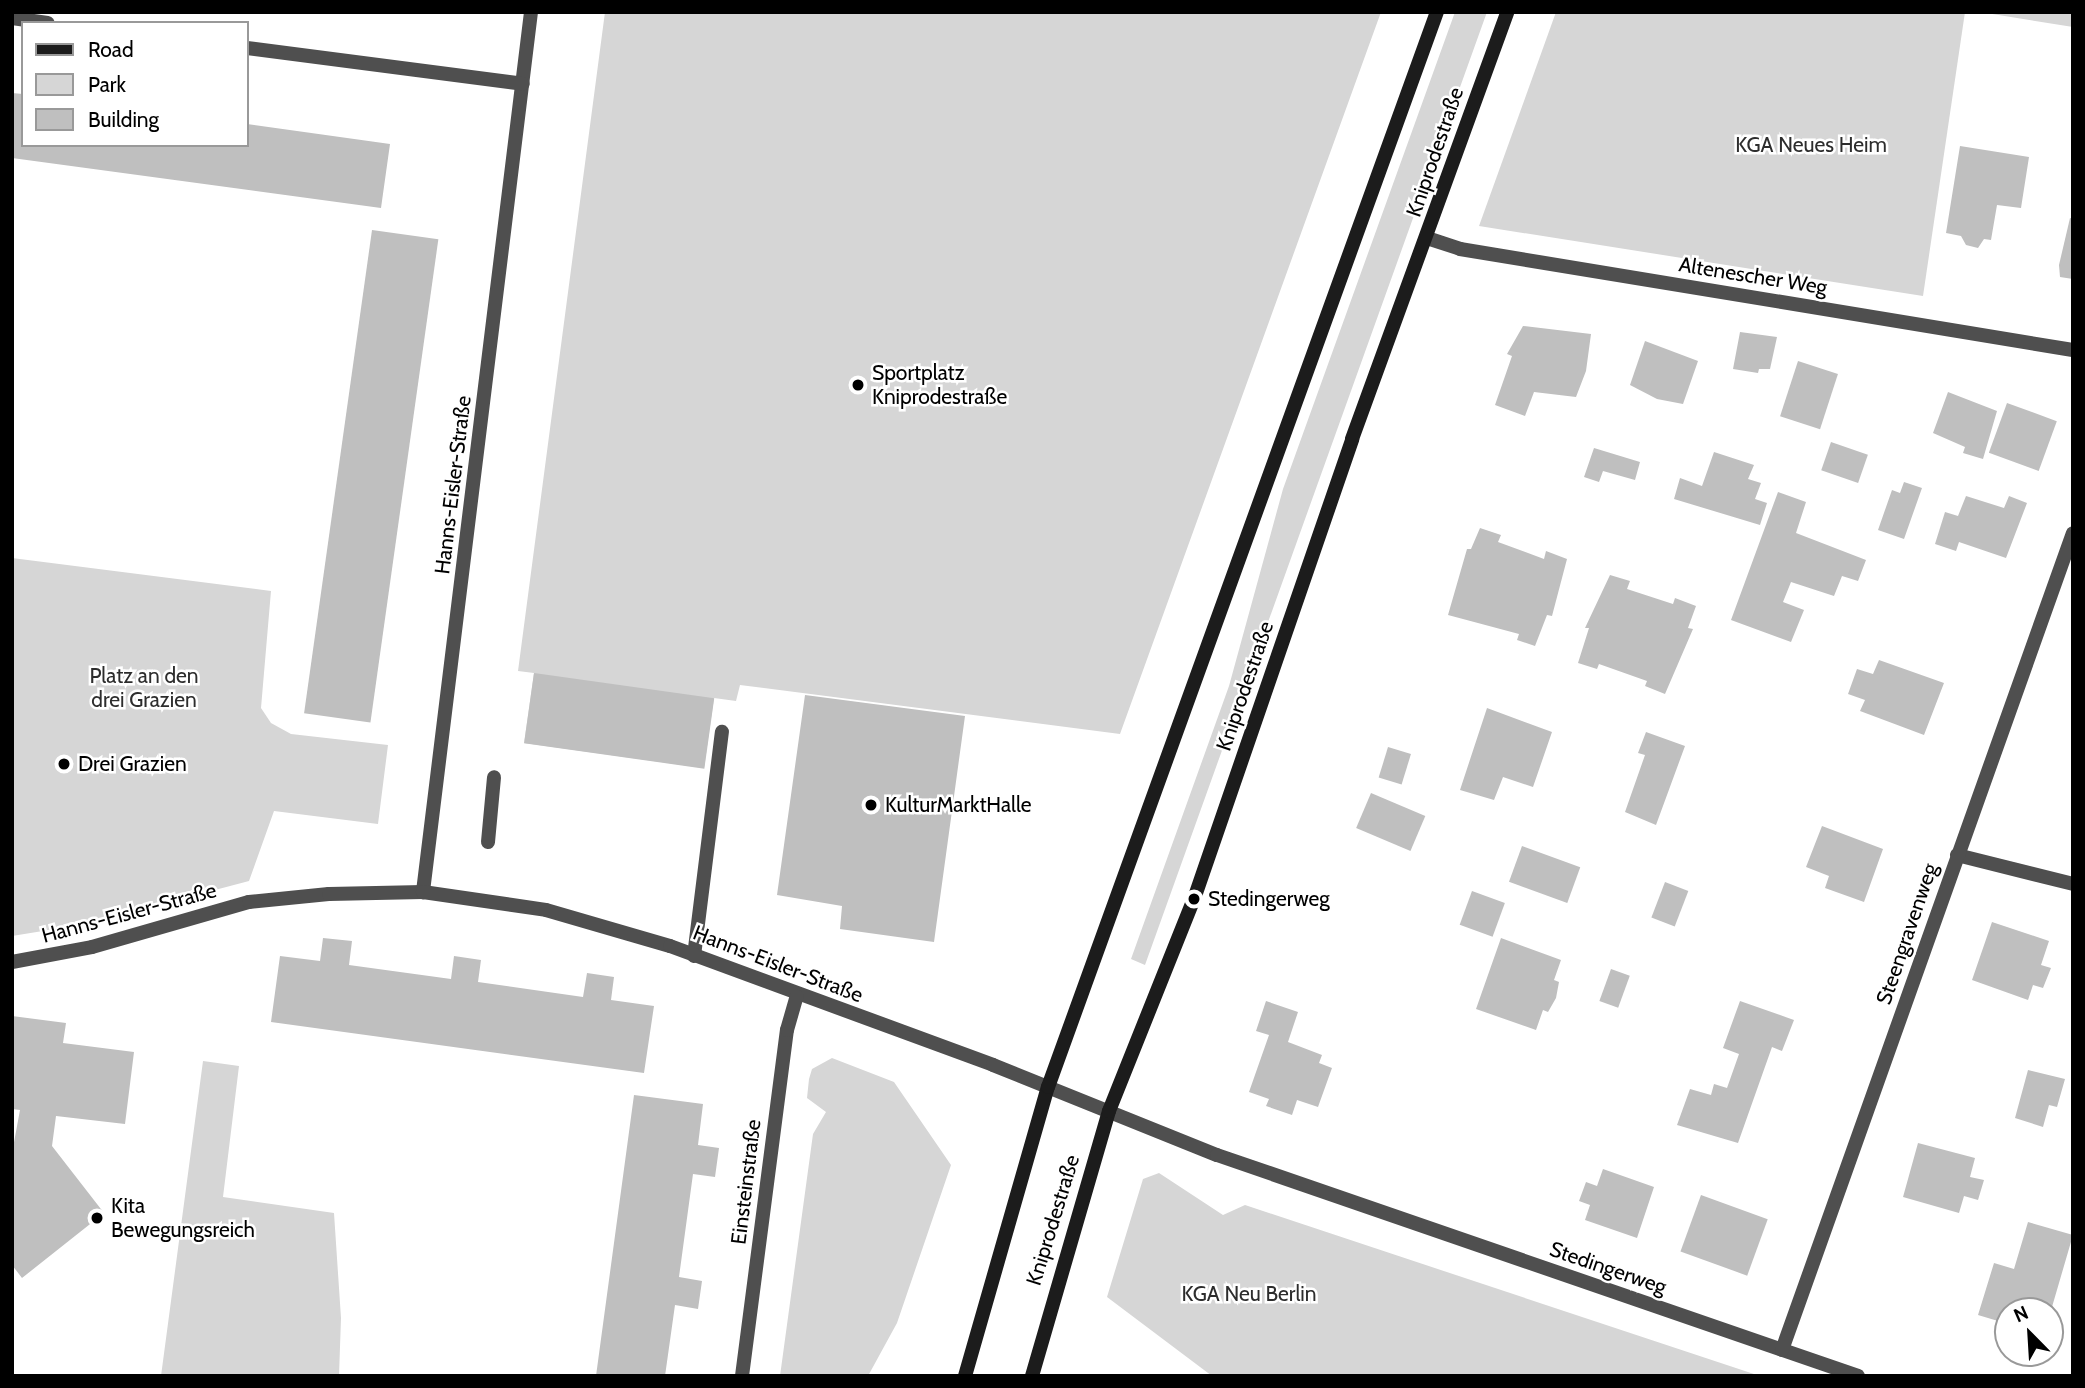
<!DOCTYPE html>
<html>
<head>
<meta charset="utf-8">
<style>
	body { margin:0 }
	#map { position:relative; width:2085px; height:1388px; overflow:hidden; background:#fff; font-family:Cabin,sans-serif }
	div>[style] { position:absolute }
	.green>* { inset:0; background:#d6d6d6 }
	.building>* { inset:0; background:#bfbfbf; transform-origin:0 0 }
	.service>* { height:14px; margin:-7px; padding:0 7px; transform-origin:7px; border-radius:7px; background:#4f4f4f }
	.minor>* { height:14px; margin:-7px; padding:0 7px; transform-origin:7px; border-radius:7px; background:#4f4f4f }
	.secondary>* { height:14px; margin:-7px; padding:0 7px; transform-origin:7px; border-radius:7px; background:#1c1c1c }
	.dots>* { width:19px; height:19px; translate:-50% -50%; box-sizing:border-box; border:4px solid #fff; border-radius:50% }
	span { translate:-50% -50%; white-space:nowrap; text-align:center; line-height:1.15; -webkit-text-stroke:5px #fff; paint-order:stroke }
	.park-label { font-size:21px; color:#2d2d2d }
	.street-label { font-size:21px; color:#000 }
	.poi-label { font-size:21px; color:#000 }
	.left { translate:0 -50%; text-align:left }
	.frame { position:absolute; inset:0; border:14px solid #000; pointer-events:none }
	.legend { position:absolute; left:21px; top:21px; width:228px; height:126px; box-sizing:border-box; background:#fff; border:2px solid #999; margin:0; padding:9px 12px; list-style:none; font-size:21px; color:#000 }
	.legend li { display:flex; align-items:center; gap:14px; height:35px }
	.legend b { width:35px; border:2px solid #999 }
	.north { position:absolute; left:1994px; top:1297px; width:70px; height:70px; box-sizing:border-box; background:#fff; border:2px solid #999; border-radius:50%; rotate:336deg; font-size:19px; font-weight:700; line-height:28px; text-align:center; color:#000 }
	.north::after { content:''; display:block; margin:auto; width:24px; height:32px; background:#000; clip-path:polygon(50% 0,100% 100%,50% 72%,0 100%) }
</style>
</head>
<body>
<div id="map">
	<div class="green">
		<div style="clip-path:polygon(605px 12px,1381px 12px,1120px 734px,740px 685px,736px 701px,714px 698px,704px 768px,524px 743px,534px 673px,518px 671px)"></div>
		<div style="clip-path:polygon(1455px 12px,1487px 12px,1145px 965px,1131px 959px,1229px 686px,1283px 489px)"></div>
		<div style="clip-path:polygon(1556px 12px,1965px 12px,1923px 296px,1479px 226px)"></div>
		<div style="clip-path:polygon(1980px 12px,2073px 12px,2073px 27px)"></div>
		<div style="clip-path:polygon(12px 558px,271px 591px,261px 708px,271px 723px,291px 734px,388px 745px,378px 824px,274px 811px,249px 881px,86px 924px,12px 936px)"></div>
		<div style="clip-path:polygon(832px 1058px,894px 1082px,951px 1165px,897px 1323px,868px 1376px,780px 1376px,813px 1134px,826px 1112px,807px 1098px,809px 1079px,812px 1069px)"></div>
		<div style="clip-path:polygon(203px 1061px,239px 1066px,223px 1197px,334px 1213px,341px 1318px,339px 1376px,161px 1376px)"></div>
		<div style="clip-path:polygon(1159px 1173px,1223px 1215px,1245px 1205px,1760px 1376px,1212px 1376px,1107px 1297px,1143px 1179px)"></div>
	</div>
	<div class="building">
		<div style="clip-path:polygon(12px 93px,23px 94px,23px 145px,247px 145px,247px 124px,390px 144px,381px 208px,12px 158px)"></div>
		<div style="clip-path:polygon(1960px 146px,2029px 157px,2021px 208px,1997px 205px,1991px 240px,1984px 239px,1978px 248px,1966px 245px,1961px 236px,1946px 233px)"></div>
		<div style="clip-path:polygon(2070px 218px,2073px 219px,2073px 279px,2060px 277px,2059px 265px)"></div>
		<div style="left:372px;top:230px;width:67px;height:488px;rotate:8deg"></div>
		<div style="clip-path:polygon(1523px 326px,1591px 334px,1586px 371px,1576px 397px,1534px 392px,1525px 416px,1495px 405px,1512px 356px,1507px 354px)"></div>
		<div style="clip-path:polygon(1740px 332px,1777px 337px,1770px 369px,1759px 369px,1758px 373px,1733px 369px)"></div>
		<div style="clip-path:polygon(1645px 341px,1698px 361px,1683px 404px,1657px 399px,1630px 385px)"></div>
		<div style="left:1798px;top:361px;width:42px;height:58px;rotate:18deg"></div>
		<div style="clip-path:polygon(1948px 392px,1997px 411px,1983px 459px,1963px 453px,1965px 447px,1933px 433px)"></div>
		<div style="left:2007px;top:403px;width:53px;height:53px;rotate:20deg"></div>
		<div style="left:1831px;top:442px;width:39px;height:30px;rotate:19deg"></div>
		<div style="clip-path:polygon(1594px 448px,1640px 462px,1635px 480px,1603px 471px,1599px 482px,1584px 477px)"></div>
		<div style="clip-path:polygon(1714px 452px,1754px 465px,1748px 479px,1761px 483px,1755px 499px,1767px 503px,1760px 525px,1674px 499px,1680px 478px,1702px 486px)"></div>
		<div style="clip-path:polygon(1904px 482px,1922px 488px,1904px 539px,1878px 530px,1892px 490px,1900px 493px)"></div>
		<div style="clip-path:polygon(1778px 492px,1806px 502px,1796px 533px,1866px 560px,1858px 581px,1842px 576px,1834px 596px,1791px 582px,1783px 602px,1804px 610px,1791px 642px,1731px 620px)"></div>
		<div style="clip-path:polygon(1966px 496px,2004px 508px,2009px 496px,2027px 503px,2006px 558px,1959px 542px,1956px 551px,1935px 544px,1945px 512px,1958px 516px)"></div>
		<div style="clip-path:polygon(1480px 528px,1501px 535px,1498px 542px,1544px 559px,1546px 551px,1567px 559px,1552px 616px,1547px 615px,1535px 646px,1517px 640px,1519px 634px,1448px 615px,1467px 549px,1471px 549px)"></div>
		<div style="clip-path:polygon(1610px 575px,1630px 581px,1627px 589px,1673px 604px,1675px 598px,1696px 606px,1688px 628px,1693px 629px,1665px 694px,1645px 686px,1647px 681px,1599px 664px,1597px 669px,1578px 663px,1589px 628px,1585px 628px)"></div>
		<div style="clip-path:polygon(1879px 660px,1944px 683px,1924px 735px,1860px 711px,1865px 700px,1848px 694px,1857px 669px,1873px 674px)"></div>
		<div style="left:534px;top:673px;width:182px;height:71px;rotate:8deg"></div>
		<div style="clip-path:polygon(805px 695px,965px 716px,934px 942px,840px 929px,842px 906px,777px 895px)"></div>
		<div style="clip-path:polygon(1487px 708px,1552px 732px,1533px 787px,1503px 777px,1494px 800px,1460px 790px)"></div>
		<div style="clip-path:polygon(1646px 732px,1685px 746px,1656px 825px,1625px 812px,1645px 755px,1638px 753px)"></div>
		<div style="left:1388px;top:747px;width:24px;height:32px;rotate:17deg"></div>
		<div style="left:1371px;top:793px;width:59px;height:38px;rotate:23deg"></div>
		<div style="clip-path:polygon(1822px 826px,1883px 849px,1864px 902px,1825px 888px,1829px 876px,1806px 867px)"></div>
		<div style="left:1522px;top:846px;width:62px;height:38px;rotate:20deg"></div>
		<div style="left:1665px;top:882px;width:25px;height:38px;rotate:21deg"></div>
		<div style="left:1472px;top:891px;width:35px;height:36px;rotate:20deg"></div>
		<div style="clip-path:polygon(1992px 922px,2049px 941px,2041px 965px,2051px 968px,2043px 988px,2033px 985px,2028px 1000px,1972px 980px)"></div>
		<div style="clip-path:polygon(323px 938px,352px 941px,349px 965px,451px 979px,454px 956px,481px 960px,478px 982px,583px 997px,587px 973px,614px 977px,611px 1000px,654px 1006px,644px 1073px,271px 1022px,280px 956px,320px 961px)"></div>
		<div style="clip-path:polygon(1501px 938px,1561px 960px,1554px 980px,1559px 982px,1556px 998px,1548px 1012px,1543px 1010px,1536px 1030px,1476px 1009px)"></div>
		<div style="left:1611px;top:969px;width:20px;height:34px;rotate:20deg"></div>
		<div style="clip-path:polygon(1266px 1001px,1298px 1012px,1288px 1042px,1322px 1055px,1319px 1063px,1332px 1068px,1318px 1107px,1297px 1100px,1292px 1115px,1266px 1106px,1269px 1099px,1249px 1092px,1269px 1035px,1256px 1031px)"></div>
		<div style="clip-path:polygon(1740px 1001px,1794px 1020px,1782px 1051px,1772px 1047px,1738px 1143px,1677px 1125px,1690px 1089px,1711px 1095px,1714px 1084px,1727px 1088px,1739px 1054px,1723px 1048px)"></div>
		<div style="clip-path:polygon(12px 1016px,66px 1023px,63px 1043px,134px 1052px,125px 1124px,56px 1116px,52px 1146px,104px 1213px,22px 1278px,12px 1265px,12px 1153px,20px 1110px,12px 1109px)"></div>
		<div style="clip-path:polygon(2028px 1070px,2065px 1079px,2057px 1107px,2049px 1105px,2043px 1127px,2015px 1118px)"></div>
		<div style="clip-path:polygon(634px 1095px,703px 1104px,698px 1145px,719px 1148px,715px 1177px,693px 1174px,679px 1277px,702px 1281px,698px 1309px,675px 1305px,665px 1376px,596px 1376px)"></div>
		<div style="clip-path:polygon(1918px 1143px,1975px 1158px,1970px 1177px,1984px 1180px,1978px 1200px,1964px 1196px,1959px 1213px,1903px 1197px)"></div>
		<div style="clip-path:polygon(1603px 1169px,1654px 1187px,1637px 1238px,1585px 1220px,1590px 1205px,1579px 1201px,1586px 1182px,1597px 1186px)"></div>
		<div style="left:1701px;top:1195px;width:71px;height:60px;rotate:20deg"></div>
		<div style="clip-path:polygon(2028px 1222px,2073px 1235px,2052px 1307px,2038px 1302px,2035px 1311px,2008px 1311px,2008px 1324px,1978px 1315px,1994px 1263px,2014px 1269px)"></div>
	</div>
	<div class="service">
		<div style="left:488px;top:842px;width:65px;rotate:-84.7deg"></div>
		<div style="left:694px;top:956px;width:226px;rotate:-82.9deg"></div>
		<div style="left:12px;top:962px;width:81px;rotate:-10.6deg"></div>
		<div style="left:92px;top:947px;width:163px;rotate:-16deg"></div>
		<div style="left:249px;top:902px;width:80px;rotate:-5.7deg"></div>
		<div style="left:329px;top:894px;width:94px;rotate:-1.2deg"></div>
	</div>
	<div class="minor">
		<div style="left:531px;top:12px;width:887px;rotate:97deg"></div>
		<div style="left:423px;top:892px;width:124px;rotate:8.3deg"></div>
		<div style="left:546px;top:910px;width:129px;rotate:16.2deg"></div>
		<div style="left:670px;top:946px;width:344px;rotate:20.2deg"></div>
		<div style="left:993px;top:1065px;width:241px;rotate:21.9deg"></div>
		<div style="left:1217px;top:1155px;width:678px;rotate:19.02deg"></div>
		<div style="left:12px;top:18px;width:36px;rotate:8deg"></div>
		<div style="left:247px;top:48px;width:278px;rotate:7.4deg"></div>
		<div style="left:1427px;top:238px;width:35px;rotate:18deg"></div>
		<div style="left:1460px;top:249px;width:621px;rotate:9.36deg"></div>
		<div style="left:1957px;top:855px;width:120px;rotate:14deg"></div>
		<div style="left:1782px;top:1350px;width:867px;rotate:-70.4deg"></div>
		<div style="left:742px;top:1376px;width:349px;rotate:-82.6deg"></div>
		<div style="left:787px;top:1030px;width:35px;rotate:-74deg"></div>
	</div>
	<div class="secondary">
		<div style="left:965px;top:1376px;width:301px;rotate:-74deg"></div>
		<div style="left:1048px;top:1087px;width:1143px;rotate:-70.11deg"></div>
		<div style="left:1032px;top:1376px;width:276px;rotate:-73.8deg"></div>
		<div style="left:1109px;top:1111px;width:228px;rotate:-68.2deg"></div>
		<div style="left:1194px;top:899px;width:486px;rotate:-71deg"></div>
		<div style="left:1352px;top:439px;width:454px;rotate:-70deg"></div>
	</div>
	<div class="dots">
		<div style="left:858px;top:385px;background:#000"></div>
		<div style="left:64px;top:764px;background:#000"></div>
		<div style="left:871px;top:805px;background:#000"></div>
		<div style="left:1194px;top:899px;background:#000"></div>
		<div style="left:97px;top:1218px;background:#000"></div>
	</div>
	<div class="park-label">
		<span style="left:1811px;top:145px">KGA Neues Heim</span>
		<span style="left:144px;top:688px">Platz an den<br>drei Grazien</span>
		<span style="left:1249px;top:1294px">KGA Neu Berlin</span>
	</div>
	<div class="street-label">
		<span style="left:1435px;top:152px;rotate:-71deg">Kniprodestraße</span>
		<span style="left:1753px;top:276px;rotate:9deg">Altenescher Weg</span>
		<span style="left:453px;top:485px;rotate:-83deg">Hanns-Eisler-Straße</span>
		<span style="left:1245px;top:686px;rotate:-71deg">Kniprodestraße</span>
		<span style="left:129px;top:913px;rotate:-15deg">Hanns-Eisler-Straße</span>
		<span style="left:1907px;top:934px;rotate:-71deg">Steengravenweg</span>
		<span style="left:778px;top:964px;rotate:21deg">Hanns-Eisler-Straße</span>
		<span style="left:746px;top:1182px;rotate:-83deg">Einsteinstraße</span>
		<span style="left:1053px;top:1220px;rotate:-73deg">Kniprodestraße</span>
		<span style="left:1608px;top:1268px;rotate:19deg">Stedingerweg</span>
	</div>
	<div class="poi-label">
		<span class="left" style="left:872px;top:385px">Sportplatz<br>Kniprodestraße</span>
		<span class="left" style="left:78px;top:764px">Drei Grazien</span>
		<span class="left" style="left:885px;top:805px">KulturMarktHalle</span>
		<span class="left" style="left:1208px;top:899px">Stedingerweg</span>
		<span class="left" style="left:111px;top:1218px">Kita<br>Bewegungsreich</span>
	</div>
	<div class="frame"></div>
	<ul class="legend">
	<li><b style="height:9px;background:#1c1c1c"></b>Road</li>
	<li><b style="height:19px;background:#d6d6d6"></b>Park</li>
	<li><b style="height:19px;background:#bfbfbf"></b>Building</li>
	</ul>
	<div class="north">N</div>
</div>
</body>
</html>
